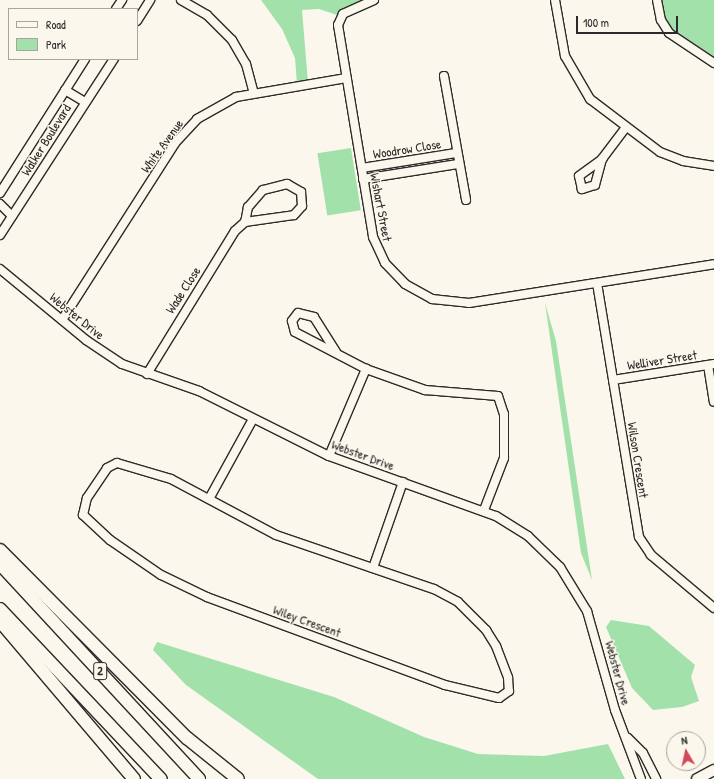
<!DOCTYPE html>
<html>
<head>
<meta charset="utf-8">
<style>
	body { margin:0 }
	#map { position:relative; width:714px; height:779px; overflow:hidden; background:#fbf7ec; font-family:"Patrick Hand",sans-serif }
	div>[style] { position:absolute }
	.green>* { inset:0; background:#a2e2aa; transform-origin:0 0 }
	.roads { filter:drop-shadow(1px 0 #2b2b2b) drop-shadow(-1px 0 #2b2b2b) drop-shadow(0 1px #2b2b2b) drop-shadow(0 -1px #2b2b2b) }
	.minor>* { height:8px; margin:-4px; padding:0 4px; transform-origin:4px; border-radius:4px; background:#fbf7ec }
	.major>* { height:10px; margin:-5px; padding:0 5px; transform-origin:5px; border-radius:5px; background:#fbf7ec }
	.highway>* { height:12px; margin:-6px; padding:0 6px; transform-origin:6px; border-radius:6px; background:#fbf7ec }
	span { translate:-50% -50%; white-space:nowrap; text-align:center; line-height:1.15; -webkit-text-stroke:3px #fbf7ec; paint-order:stroke }
	.shield-label span { padding:1px 3px; background:#fbf7ec; border:1px solid; border-radius:3px; -webkit-text-stroke-width:0 }
	.shield-label { font-size:12px; color:#2b2b2b; font-weight:700 }
	.street-label { font-size:13px; color:#2b2b2b }
	.legend { position:absolute; left:8px; top:8px; width:130px; height:52px; box-sizing:border-box; background:#fbf7ec; border:1px solid #a8a59f; margin:0; padding:5px 7px; list-style:none; font-size:12px; color:#2b2b2b }
	.legend li { display:flex; align-items:center; gap:8px; height:20px }
	.legend b { width:20px; border:1px solid #a8a59f }
	.north { position:absolute; left:666px; top:731px; width:40px; height:40px; box-sizing:border-box; background:#fbf7ec; border:1px solid #a8a59f; border-radius:50%; rotate:351deg; font-size:11px; font-weight:700; line-height:16px; text-align:center; color:#2b2b2b }
	.north::after { content:''; display:block; margin:auto; width:14px; height:18px; background:#d1495b; clip-path:polygon(50% 0,100% 100%,50% 72%,0 100%) }
	.scale { position:absolute; left:576px; top:16px; width:102px; height:18px; box-sizing:border-box; border:2px solid #2b2b2b; border-top:0; padding-left:5px; font-size:12px; line-height:14px; white-space:nowrap; color:#2b2b2b; -webkit-text-stroke:3px #fbf7ec; paint-order:stroke }
</style>
</head>
<body>
<div id="map">
	<div class="green">
		<div style="clip-path:polygon(261px 0,365px 0,340px 16px,319px 9px,302px 10px,308px 83px,297px 84px,295px 58px,282px 29px)"></div>
		<div style="clip-path:polygon(657px 0,714px 0,714px 63px,669px 33px)"></div>
		<div style="left:351px;top:148px;width:63px;height:34px;rotate:81deg"></div>
		<div style="clip-path:polygon(545px 303px,556px 341px,592px 580px,581px 553px)"></div>
		<div style="clip-path:polygon(611px 620px,649px 626px,695px 665px,691px 677px,699px 701px,682px 707px,653px 710px,632px 688px,606px 627px)"></div>
		<div style="clip-path:polygon(157px 642px,334px 697px,424px 737px,478px 754px,544px 756px,608px 744px,625px 779px,318px 779px,186px 685px,153px 650px)"></div>
	</div>
	<div class="roads">
		<div class="minor">
			<div style="left:181px;top:0;width:30px;rotate:30deg"></div>
			<div style="left:207px;top:15px;width:35px;rotate:45deg"></div>
			<div style="left:232px;top:40px;width:28px;rotate:60deg"></div>
			<div style="left:246px;top:64px;width:30px;rotate:75deg"></div>
			<div style="left:374px;top:0;width:34px;rotate:156deg"></div>
			<div style="left:343px;top:14px;width:12px;rotate:114deg"></div>
			<div style="left:338px;top:25px;width:215px;rotate:80.6deg"></div>
			<div style="left:373px;top:237px;width:29px;rotate:65deg"></div>
			<div style="left:385px;top:263px;width:29px;rotate:46deg"></div>
			<div style="left:405px;top:284px;width:31px;rotate:29deg"></div>
			<div style="left:432px;top:299px;width:37px;rotate:6deg"></div>
			<div style="left:469px;top:303px;width:248px;rotate:-9deg"></div>
			<div style="left:555px;top:0;width:57px;rotate:79.9deg"></div>
			<div style="left:565px;top:56px;width:50px;rotate:59.8deg"></div>
			<div style="left:590px;top:99px;width:88px;rotate:37.1deg"></div>
			<div style="left:660px;top:152px;width:25px;rotate:21deg"></div>
			<div style="left:683px;top:161px;width:31px;rotate:9deg"></div>
			<div style="left:657px;top:0;width:20px;rotate:79deg"></div>
			<div style="left:661px;top:20px;width:15px;rotate:58deg"></div>
			<div style="left:669px;top:33px;width:54px;rotate:33.7deg"></div>
			<div style="left:116px;top:9px;width:11px;rotate:-56deg"></div>
			<div style="left:137px;top:21px;width:25px;rotate:-58deg"></div>
			<div style="left:444px;top:76px;width:126px;rotate:79.9deg"></div>
			<div style="left:65px;top:90px;width:23px;rotate:31deg"></div>
			<div style="left:602px;top:159px;width:27px;rotate:105deg"></div>
			<div style="left:595px;top:185px;width:14px;rotate:163deg"></div>
			<div style="left:582px;top:189px;width:13px;rotate:-103deg"></div>
			<div style="left:579px;top:176px;width:29px;rotate:-36deg"></div>
			<div style="left:602px;top:159px;width:40px;rotate:-53deg"></div>
			<div style="left:362px;top:168px;width:95px;rotate:-9.1deg"></div>
			<div style="left:363px;top:179px;width:96px;rotate:-9deg"></div>
			<div style="left:0;top:193px;width:159px;rotate:-57.6deg"></div>
			<div style="left:0;top:204px;width:17px;rotate:45deg"></div>
			<div style="left:0;top:235px;width:210px;rotate:-57.1deg"></div>
			<div style="left:0;top:269px;width:112px;rotate:39.5deg"></div>
			<div style="left:86px;top:340px;width:43px;rotate:33.7deg"></div>
			<div style="left:122px;top:364px;width:82px;rotate:19.3deg"></div>
			<div style="left:199px;top:391px;width:145px;rotate:26.6deg"></div>
			<div style="left:329px;top:456px;width:177px;rotate:19.8deg"></div>
			<div style="left:496px;top:516px;width:38px;rotate:32deg"></div>
			<div style="left:528px;top:536px;width:45px;rotate:44.1deg"></div>
			<div style="left:560px;top:567px;width:52px;rotate:58.5deg"></div>
			<div style="left:587px;top:611px;width:103px;rotate:74.2deg"></div>
			<div style="left:615px;top:710px;width:74px;rotate:69.4deg"></div>
			<div style="left:597px;top:283px;width:257px;rotate:80.6deg"></div>
			<div style="left:639px;top:537px;width:22px;rotate:56deg"></div>
			<div style="left:651px;top:555px;width:82px;rotate:40.1deg"></div>
			<div style="left:62px;top:320px;width:210px;rotate:-57.4deg"></div>
			<div style="left:175px;top:143px;width:33px;rotate:-47deg"></div>
			<div style="left:197px;top:119px;width:45px;rotate:-29.4deg"></div>
			<div style="left:236px;top:97px;width:112px;rotate:-9.8deg"></div>
			<div style="left:336px;top:352px;width:41px;rotate:-122.2deg"></div>
			<div style="left:314px;top:317px;width:16px;rotate:-166deg"></div>
			<div style="left:298px;top:313px;width:10px;rotate:127deg"></div>
			<div style="left:292px;top:321px;width:11px;rotate:75deg"></div>
			<div style="left:295px;top:332px;width:80px;rotate:27.5deg"></div>
			<div style="left:366px;top:369px;width:63px;rotate:19.6deg"></div>
			<div style="left:425px;top:390px;width:73px;rotate:4.7deg"></div>
			<div style="left:498px;top:396px;width:19px;rotate:72deg"></div>
			<div style="left:504px;top:414px;width:44px;rotate:90deg"></div>
			<div style="left:504px;top:458px;width:56px;rotate:111deg"></div>
			<div style="left:708px;top:365px;width:37px;rotate:81deg"></div>
			<div style="left:147px;top:374px;width:168px;rotate:-58.4deg"></div>
			<div style="left:235px;top:231px;width:13px;rotate:-42deg"></div>
			<div style="left:245px;top:222px;width:49px;rotate:-8.1deg"></div>
			<div style="left:294px;top:215px;width:12px;rotate:-48deg"></div>
			<div style="left:302px;top:206px;width:14px;rotate:-94deg"></div>
			<div style="left:301px;top:192px;width:16px;rotate:-150deg"></div>
			<div style="left:287px;top:184px;width:25px;rotate:166deg"></div>
			<div style="left:263px;top:190px;width:23px;rotate:131deg"></div>
			<div style="left:248px;top:207px;width:15px;rotate:101deg"></div>
			<div style="left:613px;top:380px;width:102px;rotate:-9deg"></div>
			<div style="left:329px;top:456px;width:95px;rotate:-67deg"></div>
			<div style="left:117px;top:463px;width:56px;rotate:16.5deg"></div>
			<div style="left:171px;top:479px;width:119px;rotate:28.1deg"></div>
			<div style="left:276px;top:535px;width:167px;rotate:18.9deg"></div>
			<div style="left:434px;top:589px;width:27px;rotate:28deg"></div>
			<div style="left:458px;top:602px;width:40px;rotate:45deg"></div>
			<div style="left:486px;top:630px;width:19px;rotate:58deg"></div>
			<div style="left:496px;top:646px;width:34px;rotate:69deg"></div>
			<div style="left:508px;top:678px;width:13px;rotate:86deg"></div>
			<div style="left:509px;top:691px;width:12px;rotate:145deg"></div>
			<div style="left:499px;top:698px;width:56px;rotate:-166.5deg"></div>
			<div style="left:445px;top:685px;width:254px;rotate:-159.7deg"></div>
			<div style="left:207px;top:597px;width:51px;rotate:-154.4deg"></div>
			<div style="left:161px;top:575px;width:62px;rotate:-145.5deg"></div>
			<div style="left:110px;top:540px;width:37px;rotate:-137deg"></div>
			<div style="left:83px;top:515px;width:17px;rotate:-77deg"></div>
			<div style="left:87px;top:498px;width:36px;rotate:-56deg"></div>
			<div style="left:107px;top:468px;width:11px;rotate:-27deg"></div>
			<div style="left:209px;top:499px;width:91px;rotate:-61.2deg"></div>
			<div style="left:373px;top:568px;width:91px;rotate:-70.8deg"></div>
			<div style="left:628px;top:738px;width:21px;rotate:45deg"></div>
			<div style="left:643px;top:753px;width:29px;rotate:63deg"></div>
		</div>
		<div class="major">
			<div style="left:697px;top:779px;width:19px;rotate:-28deg"></div>
		</div>
		<div class="highway">
			<div style="left:0;top:550px;width:265px;rotate:45.2deg"></div>
			<div style="left:187px;top:738px;width:65px;rotate:38.8deg"></div>
			<div style="left:0;top:564px;width:293px;rotate:47.2deg"></div>
			<div style="left:0;top:609px;width:234px;rotate:46.6deg"></div>
			<div style="left:0;top:621px;width:207px;rotate:49.7deg"></div>
		</div>
	</div>
	<div class="shield-label">
		<span style="left:100px;top:671px">2</span>
	</div>
	<div class="street-label">
		<span style="left:46px;top:140px;rotate:-58deg">Walker Boulevard</span>
		<span style="left:162px;top:146px;rotate:-54deg">White Avenue</span>
		<span style="left:407px;top:149px;rotate:-9deg">Woodrow Close</span>
		<span style="left:381px;top:207px;rotate:79deg">Wishart Street</span>
		<span style="left:183px;top:290px;rotate:-57deg">Wade Close</span>
		<span style="left:77px;top:316px;rotate:39deg">Webster Drive</span>
		<span style="left:662px;top:360px;rotate:-9deg">Welliver Street</span>
		<span style="left:363px;top:455px;rotate:20deg">Webster Drive</span>
		<span style="left:638px;top:460px;rotate:81deg">Wilson Crescent</span>
		<span style="left:307px;top:621px;rotate:20deg">Wiley Crescent</span>
		<span style="left:618px;top:673px;rotate:75deg">Webster Drive</span>
	</div>
	<ul class="legend">
	<li><b style="height:5px;background:#fbf7ec"></b>Road</li>
	<li><b style="height:11px;background:#a2e2aa"></b>Park</li>
	</ul>
	<div class="north">N</div>
	<div class="scale">100 m</div>
</div>
</body>
</html>
